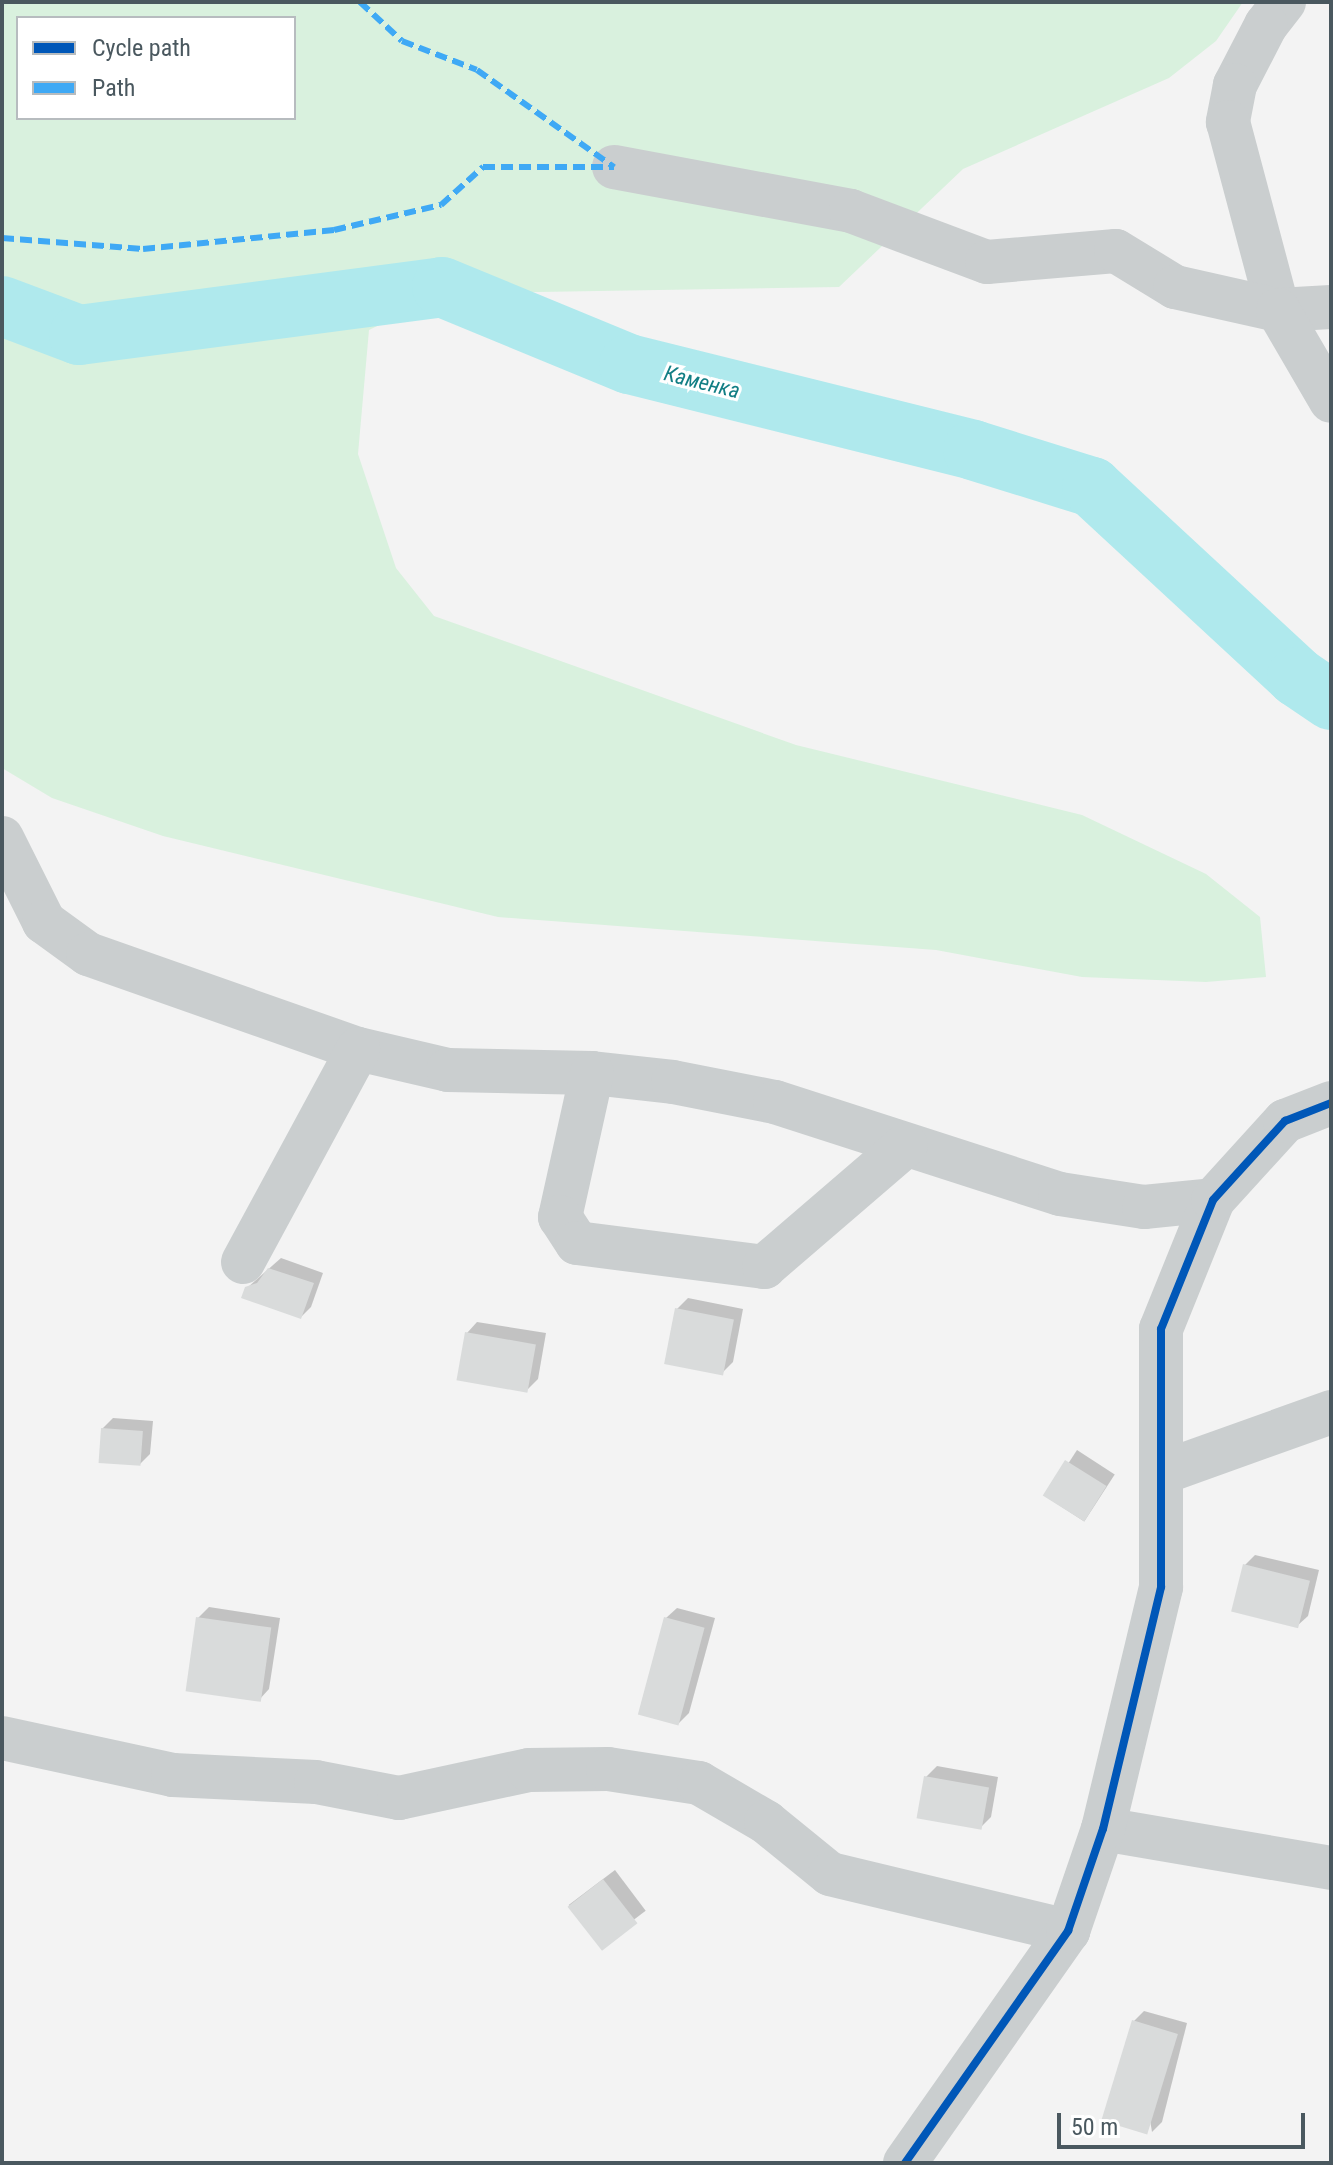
<!DOCTYPE html>
<html>
<head>
<meta charset="utf-8">
<style>
	body { margin:0 }
	#map { position:relative; width:1333px; height:2165px; overflow:hidden; background:#f3f3f3; font-family:"Roboto Condensed",sans-serif }
	div>[style] { position:absolute }
	.green>* { inset:0; background:#d9f1de }
	.shadow>* { inset:0; background:#0003; transform-origin:0 0 }
	.river>* { height:60px; margin:-30px; padding:0 30px; transform-origin:30px; border-radius:30px; background:#afe9ed }
	.building>* { inset:0; background:#d9dbdb; transform-origin:0 0 }
	.minor>* { height:44px; margin:-22px; padding:0 22px; transform-origin:22px; border-radius:22px; background:#cacecf }
	.quiet>* { height:6px; margin-top:-3px; transform-origin:0; background:repeating-linear-gradient(90deg,#3fa9f5 0 12px,transparent 0 18px) }
	.cycleway>* { height:8px; margin:-4px; padding:0 4px; transform-origin:4px; border-radius:4px; background:#0057b8 }
	span { translate:-50% -50%; white-space:nowrap; text-align:center; line-height:1.15; -webkit-text-stroke:6px #fff; paint-order:stroke }
	.water-label { font-size:22px; color:#127e84; font-style:italic }
	.frame { position:absolute; inset:0; border:4px solid #4a585f; pointer-events:none }
	.legend { position:absolute; left:16px; top:16px; width:280px; height:104px; box-sizing:border-box; background:#fff; border:2px solid #b7bcbf; margin:0; padding:10px 14px; list-style:none; font-size:24px; color:#4a585f }
	.legend li { display:flex; align-items:center; gap:16px; height:40px }
	.legend b { width:40px; border:2px solid #b7bcbf }
	.scale { position:absolute; left:1057px; top:2113px; width:248px; height:36px; box-sizing:border-box; border:4px solid #4a585f; border-top:0; padding-left:10px; font-size:24px; line-height:28px; white-space:nowrap; color:#4a585f; -webkit-text-stroke:6px #fff; paint-order:stroke }
</style>
</head>
<body>
<div id="map">
	<div class="green">
		<div style="clip-path:polygon(evenodd,2px 2px,1243px 2px,1216px 41px,1169px 78px,963px 169px,839px 287px,477px 293px,412px 309px,369px 330px,358px 454px,396px 568px,434px 616px,796px 745px,1082px 815px,1206px 874px,1260px 917px,1266px 977px,1206px 982px,1082px 977px,936px 950px,498px 917px,163px 836px,52px 798px,2px 768px,2px 2px,18px 18px,294px 18px,294px 118px,18px 118px,18px 18px)"></div>
	</div>
	<div class="shadow">
		<div style="clip-path:polygon(281px 1258px,323px 1273px,311px 1307px,301px 1317px,247px 1288px)"></div>
		<div style="clip-path:polygon(688px 1298px,743px 1309px,733px 1362px,722px 1373px,677px 1309px)"></div>
		<div style="clip-path:polygon(477px 1322px,546px 1333px,538px 1379px,528px 1389px,467px 1333px)"></div>
		<div style="clip-path:polygon(113px 1418px,153px 1421px,150px 1454px,139px 1465px,102px 1429px)"></div>
		<div style="left:1077px;top:1450px;width:45px;height:56px;rotate:33deg"></div>
		<div style="clip-path:polygon(1255px 1555px,1319px 1570px,1308px 1616px,1297px 1626px,1245px 1565px)"></div>
		<div style="clip-path:polygon(209px 1607px,280px 1618px,269px 1689px,259px 1700px,198px 1618px)"></div>
		<div style="clip-path:polygon(677px 1608px,715px 1618px,689px 1713px,678px 1724px,666px 1618px)"></div>
		<div style="clip-path:polygon(937px 1766px,998px 1777px,991px 1817px,980px 1828px,926px 1777px)"></div>
		<div style="left:615px;top:1870px;width:51px;height:58px;rotate:53deg"></div>
		<div style="clip-path:polygon(1144px 2011px,1187px 2023px,1162px 2122px,1152px 2132px,1134px 2021px)"></div>
	</div>
	<div class="river">
		<div style="left:2px;top:306px;width:82px;rotate:20.6deg"></div>
		<div style="left:79px;top:335px;width:366px;rotate:-7.5deg"></div>
		<div style="left:442px;top:287px;width:202px;rotate:22.4deg"></div>
		<div style="left:629px;top:364px;width:355px;rotate:14deg"></div>
		<div style="left:973px;top:450px;width:125px;rotate:17.3deg"></div>
		<div style="left:1092px;top:487px;width:280px;rotate:42.8deg"></div>
		<div style="left:1297px;top:677px;width:41px;rotate:34.1deg"></div>
	</div>
	<div class="building">
		<div style="clip-path:polygon(268px 1268px,314px 1283px,301px 1319px,241px 1298px,245px 1287px,257px 1283px)"></div>
		<div style="left:675px;top:1308px;width:60px;height:57px;rotate:11deg"></div>
		<div style="left:465px;top:1332px;width:72px;height:49px;rotate:10deg"></div>
		<div style="left:101px;top:1428px;width:42px;height:35px;rotate:4deg"></div>
		<div style="left:1065px;top:1460px;width:49px;height:42px;rotate:32deg"></div>
		<div style="left:1243px;top:1564px;width:69px;height:49px;rotate:14deg"></div>
		<div style="left:196px;top:1617px;width:76px;height:75px;rotate:8deg"></div>
		<div style="left:664px;top:1617px;width:42px;height:101px;rotate:15deg"></div>
		<div style="left:924px;top:1776px;width:66px;height:43px;rotate:10deg"></div>
		<div style="left:603px;top:1879px;width:56px;height:45px;rotate:52deg"></div>
		<div style="left:1132px;top:2020px;width:48px;height:105px;rotate:17deg"></div>
	</div>
	<div class="minor">
		<div style="left:1284px;top:2px;width:29px;rotate:128deg"></div>
		<div style="left:1266px;top:25px;width:68px;rotate:117.3deg"></div>
		<div style="left:1235px;top:85px;width:38px;rotate:101deg"></div>
		<div style="left:1228px;top:122px;width:195px;rotate:75.1deg"></div>
		<div style="left:1278px;top:310px;width:53px;rotate:-3.2deg"></div>
		<div style="left:614px;top:167px;width:241px;rotate:10.5deg"></div>
		<div style="left:851px;top:211px;width:145px;rotate:20.6deg"></div>
		<div style="left:987px;top:262px;width:129px;rotate:-4.9deg"></div>
		<div style="left:1116px;top:251px;width:69px;rotate:31.4deg"></div>
		<div style="left:1175px;top:287px;width:106px;rotate:12.6deg"></div>
		<div style="left:1278px;top:310px;width:105px;rotate:59.8deg"></div>
		<div style="left:2px;top:838px;width:94px;rotate:63.4deg"></div>
		<div style="left:44px;top:922px;width:54px;rotate:36deg"></div>
		<div style="left:88px;top:954px;width:286px;rotate:19.4deg"></div>
		<div style="left:358px;top:1049px;width:92px;rotate:13.1deg"></div>
		<div style="left:448px;top:1070px;width:144px;rotate:1.2deg"></div>
		<div style="left:592px;top:1073px;width:81px;rotate:6.3deg"></div>
		<div style="left:673px;top:1082px;width:104px;rotate:11.1deg"></div>
		<div style="left:775px;top:1102px;width:299px;rotate:17.9deg"></div>
		<div style="left:1060px;top:1194px;width:85px;rotate:8.8deg"></div>
		<div style="left:1144px;top:1207px;width:69px;rotate:-5.8deg"></div>
		<div style="left:592px;top:1073px;width:148px;rotate:102.5deg"></div>
		<div style="left:560px;top:1217px;width:31px;rotate:57deg"></div>
		<div style="left:577px;top:1243px;width:189px;rotate:7.3deg"></div>
		<div style="left:764px;top:1267px;width:187px;rotate:-40.7deg"></div>
		<div style="left:243px;top:1262px;width:242px;rotate:-61.6deg"></div>
		<div style="left:1161px;top:1473px;width:181px;rotate:-19.7deg"></div>
		<div style="left:2px;top:1738px;width:175px;rotate:12.2deg"></div>
		<div style="left:173px;top:1775px;width:143px;rotate:2.8deg"></div>
		<div style="left:316px;top:1782px;width:85px;rotate:10.9deg"></div>
		<div style="left:399px;top:1798px;width:133px;rotate:-12.2deg"></div>
		<div style="left:529px;top:1770px;width:79px;rotate:-0.7deg"></div>
		<div style="left:608px;top:1769px;width:92px;rotate:8.7deg"></div>
		<div style="left:699px;top:1783px;width:78px;rotate:30.2deg"></div>
		<div style="left:766px;top:1822px;width:82px;rotate:39.1deg"></div>
		<div style="left:830px;top:1874px;width:245px;rotate:13.5deg"></div>
		<div style="left:1103px;top:1829px;width:231px;rotate:9.7deg"></div>
		<div style="left:905px;top:2163px;width:284px;rotate:-54.9deg"></div>
		<div style="left:1068px;top:1931px;width:108px;rotate:-71.1deg"></div>
		<div style="left:1103px;top:1829px;width:249px;rotate:-76.5deg"></div>
		<div style="left:1161px;top:1587px;width:258px;rotate:-90deg"></div>
		<div style="left:1161px;top:1329px;width:139px;rotate:-68deg"></div>
		<div style="left:1213px;top:1200px;width:107px;rotate:-47.7deg"></div>
		<div style="left:1285px;top:1121px;width:49px;rotate:-21.4deg"></div>
	</div>
	<div class="quiet">
		<div style="left:360px;top:2px;width:57px;rotate:42.9deg"></div>
		<div style="left:402px;top:41px;width:80px;rotate:21.1deg"></div>
		<div style="left:477px;top:70px;width:168px;rotate:35.3deg"></div>
		<div style="left:2px;top:238px;width:141px;rotate:4.5deg"></div>
		<div style="left:143px;top:249px;width:192px;rotate:-5.7deg"></div>
		<div style="left:334px;top:230px;width:110px;rotate:-13.2deg"></div>
		<div style="left:441px;top:205px;width:57px;rotate:-42.1deg"></div>
		<div style="left:483px;top:167px;width:131px"></div>
	</div>
	<div class="cycleway">
		<div style="left:905px;top:2163px;width:284px;rotate:-54.9deg"></div>
		<div style="left:1068px;top:1931px;width:108px;rotate:-71.1deg"></div>
		<div style="left:1103px;top:1829px;width:249px;rotate:-76.5deg"></div>
		<div style="left:1161px;top:1587px;width:258px;rotate:-90deg"></div>
		<div style="left:1161px;top:1329px;width:139px;rotate:-68deg"></div>
		<div style="left:1213px;top:1200px;width:107px;rotate:-47.7deg"></div>
		<div style="left:1285px;top:1121px;width:49px;rotate:-21.4deg"></div>
	</div>
	<div class="water-label">
		<span style="left:702px;top:382px;rotate:14deg">Каменка</span>
	</div>
	<div class="frame"></div>
	<ul class="legend">
	<li><b style="height:10px;background:#0057b8"></b>Cycle path</li>
	<li><b style="height:10px;background:#3fa9f5"></b>Path</li>
	</ul>
	<div class="scale">50 m</div>
</div>
</body>
</html>
